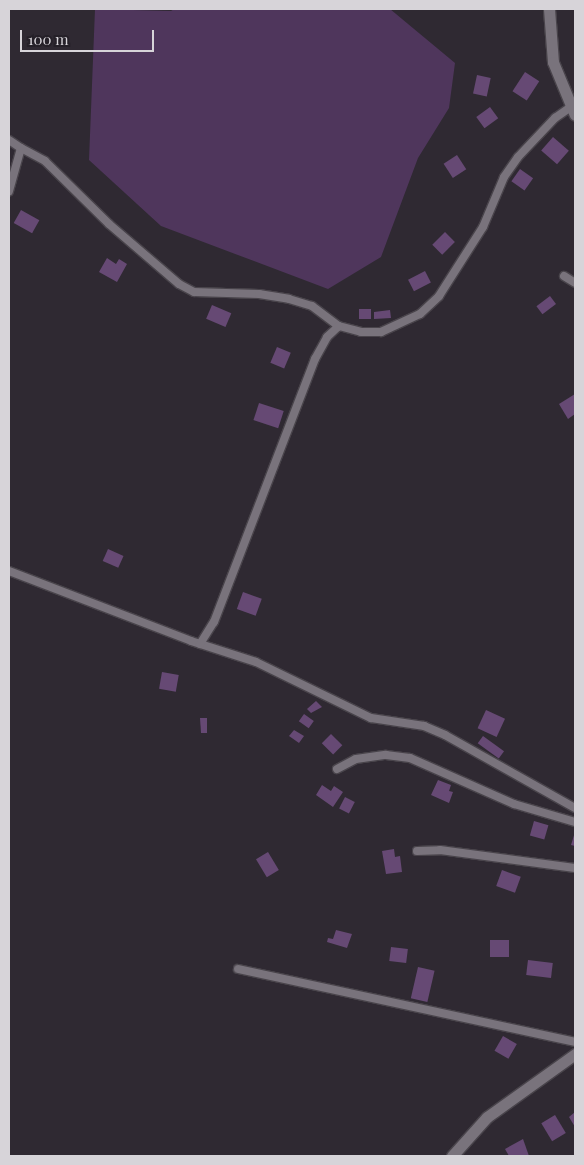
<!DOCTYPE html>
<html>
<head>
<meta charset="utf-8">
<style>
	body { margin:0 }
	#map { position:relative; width:584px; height:1165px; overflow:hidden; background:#2f2932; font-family:"Playfair Display",serif }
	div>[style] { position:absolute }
	.green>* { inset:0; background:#4f365c }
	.building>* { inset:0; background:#664974; transform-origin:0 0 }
	.roads { filter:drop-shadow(1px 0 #49444b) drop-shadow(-1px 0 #49444b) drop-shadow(0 1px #49444b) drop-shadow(0 -1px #49444b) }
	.street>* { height:8px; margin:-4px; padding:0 4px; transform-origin:4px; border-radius:4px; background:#79737c }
	.secondary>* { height:11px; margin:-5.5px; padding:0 5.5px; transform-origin:5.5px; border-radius:5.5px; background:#79737c }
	span { translate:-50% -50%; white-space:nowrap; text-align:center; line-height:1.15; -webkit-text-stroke:4px #252028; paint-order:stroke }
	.frame { position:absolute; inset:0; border:10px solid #d7d4d9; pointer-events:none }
	.scale { position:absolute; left:20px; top:30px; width:134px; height:22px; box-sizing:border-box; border:2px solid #d7d4d9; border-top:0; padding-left:6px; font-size:15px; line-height:18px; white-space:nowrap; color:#d7d4d9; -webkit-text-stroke:4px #252028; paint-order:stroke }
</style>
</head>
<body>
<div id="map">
	<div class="green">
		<div style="clip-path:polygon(95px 9px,171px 11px,174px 9px,390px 9px,455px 63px,449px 108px,418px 158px,381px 257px,328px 289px,161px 226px,89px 160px)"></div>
	</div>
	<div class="building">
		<div style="left:525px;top:72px;width:17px;height:23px;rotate:33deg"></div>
		<div style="left:477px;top:75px;width:14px;height:19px;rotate:12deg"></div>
		<div style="left:490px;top:107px;width:14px;height:17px;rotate:54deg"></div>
		<div style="left:553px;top:137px;width:21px;height:18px;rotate:41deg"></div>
		<div style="left:457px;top:155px;width:17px;height:16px;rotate:57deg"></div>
		<div style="left:520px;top:169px;width:16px;height:15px;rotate:35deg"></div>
		<div style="left:21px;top:210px;width:21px;height:15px;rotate:29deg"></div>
		<div style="left:445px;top:232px;width:14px;height:18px;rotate:45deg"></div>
		<div style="clip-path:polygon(107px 258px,116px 264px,119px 259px,127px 264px,117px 282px,99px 272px)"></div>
		<div style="left:425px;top:271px;width:13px;height:19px;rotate:63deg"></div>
		<div style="left:550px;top:296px;width:10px;height:17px;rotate:53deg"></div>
		<div style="left:212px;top:305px;width:21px;height:15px;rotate:23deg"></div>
		<div style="left:359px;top:309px;width:12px;height:10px"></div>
		<div style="clip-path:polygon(390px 310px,391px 318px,374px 319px,374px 312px)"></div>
		<div style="left:277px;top:347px;width:15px;height:17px;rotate:23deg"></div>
		<div style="clip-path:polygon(575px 394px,575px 414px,568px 419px,559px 404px)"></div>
		<div style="left:259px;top:403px;width:26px;height:18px;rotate:18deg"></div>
		<div style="left:108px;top:549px;width:17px;height:13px;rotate:24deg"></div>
		<div style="left:243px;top:592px;width:20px;height:18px;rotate:20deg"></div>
		<div style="left:162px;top:672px;width:17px;height:17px;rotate:10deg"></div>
		<div style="clip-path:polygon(316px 701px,322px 707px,311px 713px,307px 709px)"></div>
		<div style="left:486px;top:710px;width:21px;height:20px;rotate:25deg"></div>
		<div style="left:304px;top:714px;width:12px;height:9px;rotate:35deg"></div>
		<div style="clip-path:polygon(200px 718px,207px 718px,207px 733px,201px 733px)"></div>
		<div style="clip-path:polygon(294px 730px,304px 736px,299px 743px,289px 736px)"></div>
		<div style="left:331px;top:734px;width:16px;height:13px;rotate:45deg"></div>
		<div style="left:483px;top:736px;width:26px;height:9px;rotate:36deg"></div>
		<div style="clip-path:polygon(438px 780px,451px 785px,449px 791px,453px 792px,449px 803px,431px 795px)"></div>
		<div style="clip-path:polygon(322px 785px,331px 791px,334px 786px,343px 792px,333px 807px,316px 795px)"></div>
		<div style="left:345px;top:797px;width:11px;height:13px;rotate:27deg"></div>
		<div style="left:534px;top:821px;width:15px;height:15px;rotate:16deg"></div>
		<div style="clip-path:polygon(575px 832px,575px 846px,571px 845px)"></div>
		<div style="clip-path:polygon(394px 849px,395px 857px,400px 856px,402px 872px,386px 874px,382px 851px)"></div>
		<div style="left:268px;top:852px;width:21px;height:14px;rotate:59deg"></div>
		<div style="left:502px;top:870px;width:20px;height:17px;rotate:20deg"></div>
		<div style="clip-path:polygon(336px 930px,352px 934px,347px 948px,327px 942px,328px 938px,333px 939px)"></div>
		<div style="left:490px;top:940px;width:19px;height:17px"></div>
		<div style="left:391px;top:947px;width:17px;height:14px;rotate:7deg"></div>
		<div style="left:528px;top:960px;width:25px;height:15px;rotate:7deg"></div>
		<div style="left:418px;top:967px;width:17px;height:32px;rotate:13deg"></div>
		<div style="left:503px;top:1036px;width:16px;height:17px;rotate:30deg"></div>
		<div style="clip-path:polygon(575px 1112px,575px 1127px,569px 1117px)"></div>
		<div style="left:555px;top:1115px;width:21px;height:16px;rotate:59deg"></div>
		<div style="clip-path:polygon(523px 1139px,529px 1156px,509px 1156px,505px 1149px)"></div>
	</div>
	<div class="roads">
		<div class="street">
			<div style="left:9px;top:140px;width:14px;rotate:34deg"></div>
			<div style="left:21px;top:148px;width:45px;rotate:105.6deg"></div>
			<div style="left:21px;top:148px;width:27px;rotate:28deg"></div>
			<div style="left:45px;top:161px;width:90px;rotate:44.5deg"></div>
			<div style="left:109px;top:224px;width:92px;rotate:40.6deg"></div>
			<div style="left:179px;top:284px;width:17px;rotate:28deg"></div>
			<div style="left:194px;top:292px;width:65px;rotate:1.8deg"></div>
			<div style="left:259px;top:294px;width:30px;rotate:9deg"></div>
			<div style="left:289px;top:299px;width:24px;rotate:17deg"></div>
			<div style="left:312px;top:306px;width:34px;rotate:37deg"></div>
			<div style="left:339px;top:326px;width:23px;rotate:15deg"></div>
			<div style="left:361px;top:332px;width:20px"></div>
			<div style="left:381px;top:332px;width:43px;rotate:-24.8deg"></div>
			<div style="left:420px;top:314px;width:26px;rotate:-43deg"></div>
			<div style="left:439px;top:296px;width:82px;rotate:-57.5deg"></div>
			<div style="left:483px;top:227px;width:54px;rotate:-67.2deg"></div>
			<div style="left:504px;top:177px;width:24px;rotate:-55deg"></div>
			<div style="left:518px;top:157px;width:54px;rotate:-46.5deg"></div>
			<div style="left:555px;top:118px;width:19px;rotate:-35deg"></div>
			<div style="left:564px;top:276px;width:13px;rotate:32deg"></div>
			<div style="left:9px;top:571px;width:195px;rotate:21deg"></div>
			<div style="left:191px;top:641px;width:68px;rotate:17.9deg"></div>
			<div style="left:256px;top:662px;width:128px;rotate:26deg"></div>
			<div style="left:371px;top:718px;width:54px;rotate:8.6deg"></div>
			<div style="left:424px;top:726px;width:23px;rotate:23deg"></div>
			<div style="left:445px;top:735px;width:149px;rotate:29.3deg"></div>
			<div style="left:200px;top:644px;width:26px;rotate:-58deg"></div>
			<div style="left:214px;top:622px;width:282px;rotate:-69deg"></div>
			<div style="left:315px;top:359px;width:25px;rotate:-61deg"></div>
			<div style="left:327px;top:337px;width:16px;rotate:-43deg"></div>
			<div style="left:337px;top:769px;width:21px;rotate:-28deg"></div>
			<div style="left:356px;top:759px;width:30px;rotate:-8deg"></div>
			<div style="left:386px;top:755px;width:24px;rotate:7deg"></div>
			<div style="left:410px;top:758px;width:114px;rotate:23.9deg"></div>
			<div style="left:514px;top:804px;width:64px;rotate:16.4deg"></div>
			<div style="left:417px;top:851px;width:23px;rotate:-2deg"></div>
			<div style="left:440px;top:850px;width:136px;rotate:7.6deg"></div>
			<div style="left:238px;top:969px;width:345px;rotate:12.2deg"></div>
		</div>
		<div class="secondary">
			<div style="left:549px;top:9px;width:53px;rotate:85.7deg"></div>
			<div style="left:553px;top:62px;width:57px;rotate:67.5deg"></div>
			<div style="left:452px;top:1156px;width:52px;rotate:-48.1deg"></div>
			<div style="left:487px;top:1117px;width:108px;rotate:-35.6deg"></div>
		</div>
	</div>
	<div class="frame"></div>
	<div class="scale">100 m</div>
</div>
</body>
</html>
